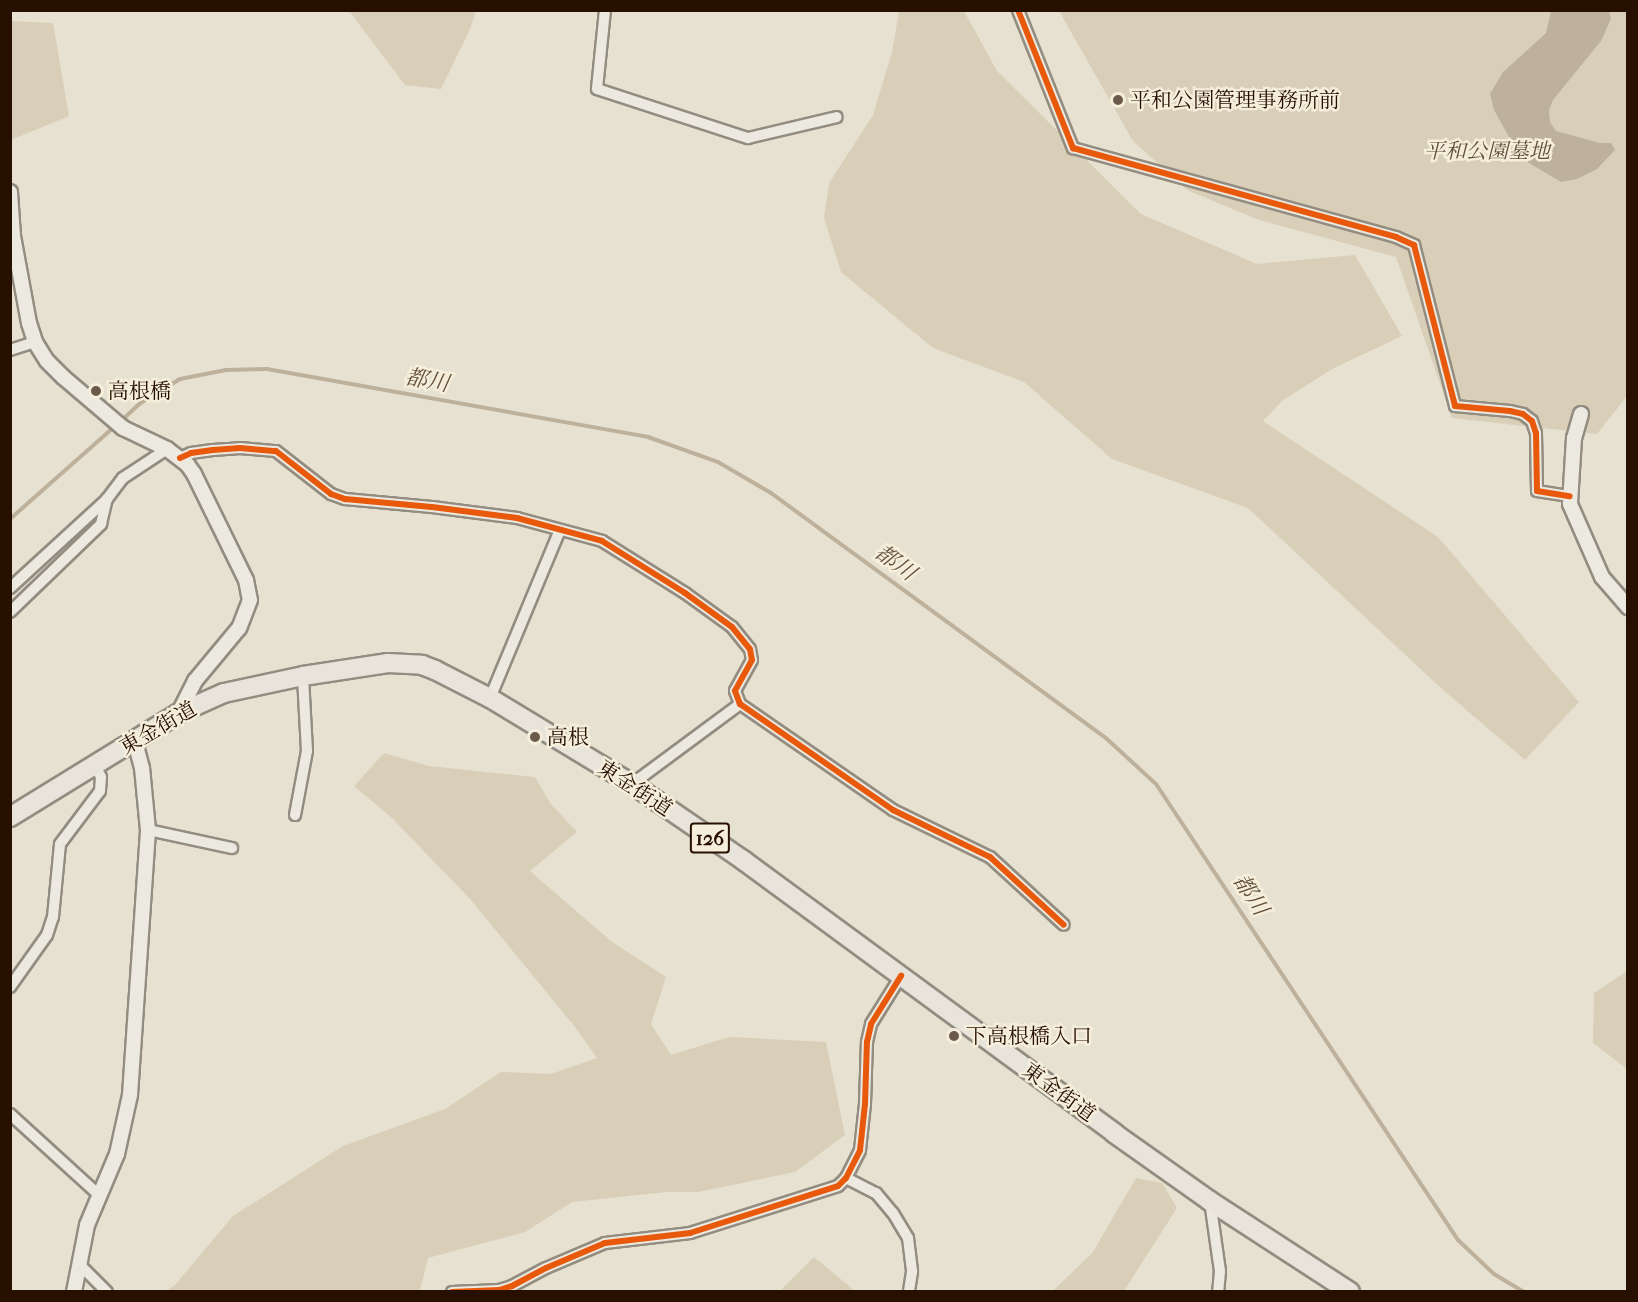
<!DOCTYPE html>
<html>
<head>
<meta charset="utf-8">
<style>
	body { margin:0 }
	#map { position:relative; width:1638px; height:1302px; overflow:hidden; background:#e7e1d1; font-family:"IM FELL French Canon","Noto Serif JP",serif }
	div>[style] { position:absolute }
	.green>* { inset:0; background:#d9cfb9 }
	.water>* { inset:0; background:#beb19b }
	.stream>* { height:4px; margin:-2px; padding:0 2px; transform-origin:2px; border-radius:2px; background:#beb19b }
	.roads { filter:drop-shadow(2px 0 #928c81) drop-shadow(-2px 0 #928c81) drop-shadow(0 2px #928c81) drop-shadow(0 -2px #928c81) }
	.minor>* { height:10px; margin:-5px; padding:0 5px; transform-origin:5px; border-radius:5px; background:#ece9e0 }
	.tertiary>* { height:14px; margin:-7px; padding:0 7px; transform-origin:7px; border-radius:7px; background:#ece9e0 }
	.trunk>* { height:18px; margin:-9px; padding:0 9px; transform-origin:9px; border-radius:9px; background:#e9e4db }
	.cycleway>* { height:6px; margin:-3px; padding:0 3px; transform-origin:3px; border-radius:3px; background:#e8590c }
	.dots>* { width:16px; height:16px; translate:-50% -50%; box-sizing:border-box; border:3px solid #f5eedb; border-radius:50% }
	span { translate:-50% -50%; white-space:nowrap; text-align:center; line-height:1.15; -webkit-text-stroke:5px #f5eedb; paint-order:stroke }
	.shield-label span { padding:2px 4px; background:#f5eedb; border:2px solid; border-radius:4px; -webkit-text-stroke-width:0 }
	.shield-label { font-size:20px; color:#281000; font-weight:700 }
	.poi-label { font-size:21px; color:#281000 }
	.left { translate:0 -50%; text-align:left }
	.park-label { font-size:21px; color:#624e3a; font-style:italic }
	.street-label { font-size:21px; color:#281000 }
	.water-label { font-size:22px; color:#634f3b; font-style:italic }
	.frame { position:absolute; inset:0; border:12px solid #281000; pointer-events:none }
</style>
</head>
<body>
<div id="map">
	<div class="green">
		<div style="clip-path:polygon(349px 11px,476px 11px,470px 29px,441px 89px,405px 85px)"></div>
		<div style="clip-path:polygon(899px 11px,964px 11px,997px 71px,1141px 214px,1257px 264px,1355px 255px,1402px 336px,1334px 368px,1283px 400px,1263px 421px,1438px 537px,1579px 702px,1525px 760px,1443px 690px,1248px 508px,1112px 459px,1024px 382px,933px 348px,841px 272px,824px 218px,829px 183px,873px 115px,892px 52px)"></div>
		<div style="clip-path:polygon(1059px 11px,1627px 11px,1627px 396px,1597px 434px,1452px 418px,1396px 257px,1259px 220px,1187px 190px,1133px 141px)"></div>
		<div style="clip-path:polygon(11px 21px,53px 23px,69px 116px,11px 140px)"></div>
		<div style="clip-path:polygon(384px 753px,429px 766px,535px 777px,550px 803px,577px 832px,530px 871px,612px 942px,666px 977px,651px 1024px,671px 1055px,729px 1037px,826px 1042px,845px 1135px,795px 1172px,698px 1192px,667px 1192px,572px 1202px,525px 1232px,428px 1258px,420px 1291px,166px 1291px,175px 1285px,233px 1216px,343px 1146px,445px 1109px,501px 1072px,551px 1074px,597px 1058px,575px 1027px,470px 899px,392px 818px,354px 786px)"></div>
		<div style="clip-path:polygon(1627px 971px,1627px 1069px,1593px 1043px,1594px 993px)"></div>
		<div style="clip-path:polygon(1136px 1178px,1162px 1183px,1177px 1208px,1124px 1291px,1053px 1291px,1093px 1252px)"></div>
		<div style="clip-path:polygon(814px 1257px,855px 1291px,780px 1291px)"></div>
	</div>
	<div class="water">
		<div style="clip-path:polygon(1551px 11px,1609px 11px,1611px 19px,1601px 41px,1553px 100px,1549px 110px,1550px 122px,1556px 131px,1600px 143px,1611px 143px,1615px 150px,1597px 169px,1577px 179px,1561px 182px,1529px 163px,1514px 146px,1494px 110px,1490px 94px,1503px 72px,1546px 33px)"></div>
	</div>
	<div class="stream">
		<div style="left:121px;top:421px;width:25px;rotate:-43deg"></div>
		<div style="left:139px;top:404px;width:48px;rotate:-31.4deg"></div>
		<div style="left:180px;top:379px;width:47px;rotate:-11.1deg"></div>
		<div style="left:226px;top:370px;width:41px;rotate:-1.4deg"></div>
		<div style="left:267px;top:369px;width:387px;rotate:10.1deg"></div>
		<div style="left:648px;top:437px;width:74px;rotate:19.7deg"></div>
		<div style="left:718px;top:462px;width:61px;rotate:30.3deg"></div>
		<div style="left:771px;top:493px;width:416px;rotate:36.2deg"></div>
		<div style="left:1107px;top:739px;width:67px;rotate:42.6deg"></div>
		<div style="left:1156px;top:784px;width:547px;rotate:56.48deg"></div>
		<div style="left:1458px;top:1240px;width:50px;rotate:43.4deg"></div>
		<div style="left:1494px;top:1274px;width:35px;rotate:31deg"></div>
		<div style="left:10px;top:519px;width:140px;rotate:-41.5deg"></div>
	</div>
	<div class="roads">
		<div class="minor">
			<div style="left:605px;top:10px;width:79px;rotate:95.8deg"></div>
			<div style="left:597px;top:89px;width:159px;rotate:18deg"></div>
			<div style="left:748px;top:138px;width:91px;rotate:-13.3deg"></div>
			<div style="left:1018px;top:10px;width:149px;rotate:68.3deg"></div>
			<div style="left:1073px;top:148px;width:335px;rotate:15.4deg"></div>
			<div style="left:1396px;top:237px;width:20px;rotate:24deg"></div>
			<div style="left:1414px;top:245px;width:166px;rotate:75.7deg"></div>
			<div style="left:1455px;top:406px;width:55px;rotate:5.2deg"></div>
			<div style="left:1510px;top:411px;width:13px;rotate:13deg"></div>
			<div style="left:1523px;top:414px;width:11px;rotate:38deg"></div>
			<div style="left:1532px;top:421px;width:13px;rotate:72deg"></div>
			<div style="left:1536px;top:433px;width:58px;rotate:89deg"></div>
			<div style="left:1537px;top:491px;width:33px;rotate:9deg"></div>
			<div style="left:10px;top:350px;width:26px;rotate:-18deg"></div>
			<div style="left:180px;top:458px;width:12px;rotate:-24deg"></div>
			<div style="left:191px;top:453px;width:22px;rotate:-8deg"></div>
			<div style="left:213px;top:450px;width:27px;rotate:-4deg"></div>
			<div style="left:240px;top:448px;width:36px;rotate:5deg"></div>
			<div style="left:276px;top:451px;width:70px;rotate:38deg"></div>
			<div style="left:331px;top:494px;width:15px;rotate:20deg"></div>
			<div style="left:345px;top:499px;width:87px;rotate:5.3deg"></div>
			<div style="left:432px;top:507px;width:86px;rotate:7.4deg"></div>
			<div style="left:517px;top:518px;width:88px;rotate:15.1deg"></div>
			<div style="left:602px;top:541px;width:98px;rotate:32.1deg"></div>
			<div style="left:685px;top:593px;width:58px;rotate:35.9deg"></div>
			<div style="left:732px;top:627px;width:28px;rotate:51deg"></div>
			<div style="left:750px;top:649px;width:11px;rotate:80deg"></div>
			<div style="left:752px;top:660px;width:35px;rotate:119deg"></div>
			<div style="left:735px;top:691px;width:14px;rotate:69deg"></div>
			<div style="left:740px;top:704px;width:186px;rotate:34.7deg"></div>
			<div style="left:893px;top:810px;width:108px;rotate:25.9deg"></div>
			<div style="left:990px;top:857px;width:100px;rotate:42.6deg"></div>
			<div style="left:10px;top:588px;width:132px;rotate:-42.5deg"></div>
			<div style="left:107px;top:499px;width:26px;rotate:-53deg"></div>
			<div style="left:123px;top:478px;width:53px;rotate:-33.4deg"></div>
			<div style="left:10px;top:612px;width:127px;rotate:-44deg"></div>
			<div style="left:101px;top:524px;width:26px;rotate:-77deg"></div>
			<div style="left:490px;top:698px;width:182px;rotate:-67.4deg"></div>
			<div style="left:632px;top:784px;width:134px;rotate:-36.5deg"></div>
			<div style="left:295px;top:815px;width:65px;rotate:-79.4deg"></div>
			<div style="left:307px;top:751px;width:75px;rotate:-93.1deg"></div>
			<div style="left:148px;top:830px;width:86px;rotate:12.1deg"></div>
			<div style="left:10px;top:987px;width:64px;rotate:-54.6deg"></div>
			<div style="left:47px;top:935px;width:19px;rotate:-72deg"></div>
			<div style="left:53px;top:917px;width:73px;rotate:-84.5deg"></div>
			<div style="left:60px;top:844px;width:66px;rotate:-53deg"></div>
			<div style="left:100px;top:791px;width:14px;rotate:-86deg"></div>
			<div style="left:101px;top:777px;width:13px;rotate:-117deg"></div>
			<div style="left:10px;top:1114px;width:122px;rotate:42.3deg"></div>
			<div style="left:846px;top:1178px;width:34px;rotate:27deg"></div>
			<div style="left:876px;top:1193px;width:26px;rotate:50deg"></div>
			<div style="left:893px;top:1213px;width:29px;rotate:59deg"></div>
			<div style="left:908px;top:1238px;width:34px;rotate:83deg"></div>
			<div style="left:912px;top:1272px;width:20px;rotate:99deg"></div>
			<div style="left:1210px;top:1201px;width:71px;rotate:81.9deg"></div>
			<div style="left:1220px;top:1271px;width:21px;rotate:95deg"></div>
			<div style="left:78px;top:1263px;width:41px;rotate:45deg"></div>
			<div style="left:452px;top:1292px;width:47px;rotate:-2.4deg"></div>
			<div style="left:499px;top:1290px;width:14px;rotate:-17deg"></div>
			<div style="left:512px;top:1286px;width:38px;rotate:-28deg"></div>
			<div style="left:546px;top:1268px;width:64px;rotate:-23deg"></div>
			<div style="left:605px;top:1243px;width:86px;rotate:-6.7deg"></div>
			<div style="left:690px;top:1233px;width:155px;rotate:-17.6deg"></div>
			<div style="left:838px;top:1186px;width:11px;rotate:-45deg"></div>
			<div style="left:846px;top:1178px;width:31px;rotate:-63deg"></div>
			<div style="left:860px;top:1150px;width:46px;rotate:-83.8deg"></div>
			<div style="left:865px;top:1104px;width:62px;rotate:-88.2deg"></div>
			<div style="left:867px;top:1042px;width:18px;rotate:-77deg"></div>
			<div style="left:871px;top:1024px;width:57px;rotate:-58deg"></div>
		</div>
		<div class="tertiary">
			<div style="left:10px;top:192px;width:44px;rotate:86.1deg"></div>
			<div style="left:13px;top:236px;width:88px;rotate:79.6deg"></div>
			<div style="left:29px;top:323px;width:20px;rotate:72deg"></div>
			<div style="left:35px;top:342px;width:22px;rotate:58deg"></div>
			<div style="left:47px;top:361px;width:23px;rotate:45deg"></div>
			<div style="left:63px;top:377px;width:79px;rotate:40.4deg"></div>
			<div style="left:123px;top:428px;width:49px;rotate:25.5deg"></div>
			<div style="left:167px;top:449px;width:25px;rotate:37deg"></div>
			<div style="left:187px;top:464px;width:12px;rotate:55deg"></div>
			<div style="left:194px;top:474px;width:118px;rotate:63.9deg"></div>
			<div style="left:246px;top:580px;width:20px;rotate:79deg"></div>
			<div style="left:250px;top:600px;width:30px;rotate:111deg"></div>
			<div style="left:239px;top:628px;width:69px;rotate:129.7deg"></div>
			<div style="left:195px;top:681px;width:36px;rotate:117deg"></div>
			<div style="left:1581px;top:414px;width:25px;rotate:106deg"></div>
			<div style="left:1574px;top:438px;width:66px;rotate:93.5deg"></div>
			<div style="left:1570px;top:504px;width:80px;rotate:66.3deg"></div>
			<div style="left:1602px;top:577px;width:40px;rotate:49deg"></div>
			<div style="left:74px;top:1292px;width:68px;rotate:-79deg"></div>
			<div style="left:87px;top:1225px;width:77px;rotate:-67.1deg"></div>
			<div style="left:117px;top:1154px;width:60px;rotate:-77.6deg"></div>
			<div style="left:130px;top:1095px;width:266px;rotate:-86.1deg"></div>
			<div style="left:148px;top:830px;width:62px;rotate:-95.5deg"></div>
			<div style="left:142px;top:768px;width:28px;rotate:-105deg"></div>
		</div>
		<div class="trunk">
			<div style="left:10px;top:817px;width:198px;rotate:-31.6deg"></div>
			<div style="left:179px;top:713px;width:49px;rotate:-24deg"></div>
			<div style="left:224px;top:693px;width:81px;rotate:-12.1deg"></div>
			<div style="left:303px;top:676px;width:86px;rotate:-8.7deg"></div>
			<div style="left:388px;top:663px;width:34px;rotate:3deg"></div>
			<div style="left:422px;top:665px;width:14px;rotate:21deg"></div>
			<div style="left:435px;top:670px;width:62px;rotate:27deg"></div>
			<div style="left:490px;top:698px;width:166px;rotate:31.2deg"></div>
			<div style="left:632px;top:784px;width:135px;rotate:34.4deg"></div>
			<div style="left:743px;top:860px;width:461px;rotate:36.3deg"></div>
			<div style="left:1114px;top:1133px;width:118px;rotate:35.3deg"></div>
			<div style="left:1210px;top:1201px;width:167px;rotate:33deg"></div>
		</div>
	</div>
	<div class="cycleway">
		<div style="left:1018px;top:10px;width:149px;rotate:68.3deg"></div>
		<div style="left:1073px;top:148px;width:335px;rotate:15.4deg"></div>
		<div style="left:1396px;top:237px;width:20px;rotate:24deg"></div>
		<div style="left:1414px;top:245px;width:166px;rotate:75.7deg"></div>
		<div style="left:1455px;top:406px;width:55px;rotate:5.2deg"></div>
		<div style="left:1510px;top:411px;width:13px;rotate:13deg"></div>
		<div style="left:1523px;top:414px;width:11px;rotate:38deg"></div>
		<div style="left:1532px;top:421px;width:13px;rotate:72deg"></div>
		<div style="left:1536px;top:433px;width:58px;rotate:89deg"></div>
		<div style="left:1537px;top:491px;width:33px;rotate:9deg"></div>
		<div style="left:180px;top:458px;width:12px;rotate:-24deg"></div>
		<div style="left:191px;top:453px;width:22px;rotate:-8deg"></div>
		<div style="left:213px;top:450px;width:27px;rotate:-4deg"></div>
		<div style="left:240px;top:448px;width:36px;rotate:5deg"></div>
		<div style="left:276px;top:451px;width:70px;rotate:38deg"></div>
		<div style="left:331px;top:494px;width:15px;rotate:20deg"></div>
		<div style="left:345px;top:499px;width:87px;rotate:5.3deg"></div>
		<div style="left:432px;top:507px;width:86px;rotate:7.4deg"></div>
		<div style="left:517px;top:518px;width:88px;rotate:15.1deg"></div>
		<div style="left:602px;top:541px;width:98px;rotate:32.1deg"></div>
		<div style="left:685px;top:593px;width:58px;rotate:35.9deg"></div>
		<div style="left:732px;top:627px;width:28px;rotate:51deg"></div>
		<div style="left:750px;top:649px;width:11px;rotate:80deg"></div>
		<div style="left:752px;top:660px;width:35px;rotate:119deg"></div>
		<div style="left:735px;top:691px;width:14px;rotate:69deg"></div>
		<div style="left:740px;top:704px;width:186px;rotate:34.7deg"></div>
		<div style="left:893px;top:810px;width:108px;rotate:25.9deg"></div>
		<div style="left:990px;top:857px;width:100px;rotate:42.6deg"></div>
		<div style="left:452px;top:1292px;width:47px;rotate:-2.4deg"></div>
		<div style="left:499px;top:1290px;width:14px;rotate:-17deg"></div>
		<div style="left:512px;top:1286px;width:38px;rotate:-28deg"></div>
		<div style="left:546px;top:1268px;width:64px;rotate:-23deg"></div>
		<div style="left:605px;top:1243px;width:86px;rotate:-6.7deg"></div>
		<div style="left:690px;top:1233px;width:155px;rotate:-17.6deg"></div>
		<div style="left:838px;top:1186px;width:11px;rotate:-45deg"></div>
		<div style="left:846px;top:1178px;width:31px;rotate:-63deg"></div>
		<div style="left:860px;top:1150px;width:46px;rotate:-83.8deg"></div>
		<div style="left:865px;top:1104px;width:62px;rotate:-88.2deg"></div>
		<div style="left:867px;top:1042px;width:18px;rotate:-77deg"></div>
		<div style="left:871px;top:1024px;width:57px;rotate:-58deg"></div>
	</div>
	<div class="dots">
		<div style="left:1118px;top:100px;background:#6b5949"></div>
		<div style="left:96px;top:391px;background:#6b5949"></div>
		<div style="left:535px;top:737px;background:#6b5949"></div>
		<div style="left:954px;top:1036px;background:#6b5949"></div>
	</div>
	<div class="shield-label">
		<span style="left:710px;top:838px">126</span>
	</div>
	<div class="poi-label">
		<span class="left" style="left:1130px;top:100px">平和公園管理事務所前</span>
		<span class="left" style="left:108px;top:391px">高根橋</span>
		<span class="left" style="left:547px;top:737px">高根</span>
		<span class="left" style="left:966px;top:1036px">下高根橋入口</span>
	</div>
	<div class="park-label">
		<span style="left:1487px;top:151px">平和公園墓地</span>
	</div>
	<div class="street-label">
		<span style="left:158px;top:728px;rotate:-30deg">東金街道</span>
		<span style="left:635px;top:788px;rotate:33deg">東金街道</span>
		<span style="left:1059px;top:1092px;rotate:36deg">東金街道</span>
	</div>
	<div class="water-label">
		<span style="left:427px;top:381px;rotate:10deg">都川</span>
		<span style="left:895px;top:563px;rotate:36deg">都川</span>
		<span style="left:1250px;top:895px;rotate:57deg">都川</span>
	</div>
	<div class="frame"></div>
</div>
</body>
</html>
